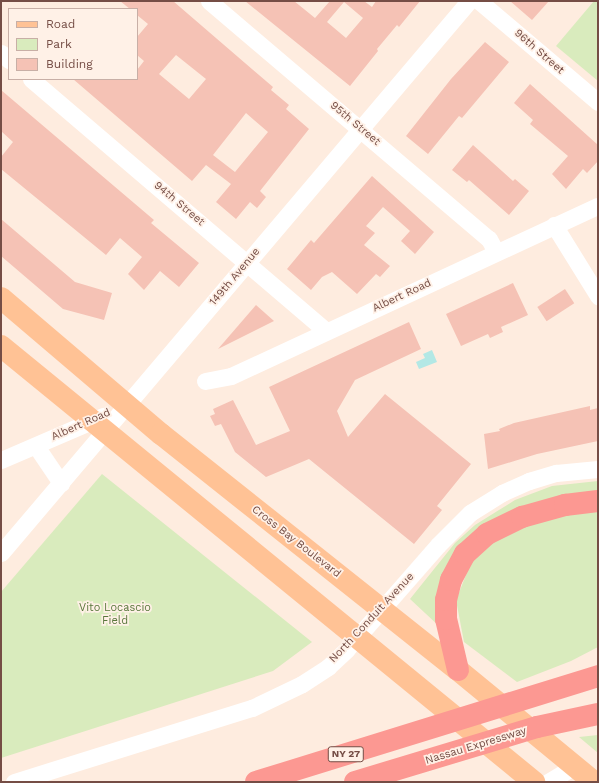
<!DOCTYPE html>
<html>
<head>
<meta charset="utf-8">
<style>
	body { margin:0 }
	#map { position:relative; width:599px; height:783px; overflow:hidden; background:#feecdf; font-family:"Work Sans",sans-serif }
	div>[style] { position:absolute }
	.green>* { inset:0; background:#d9ebbd }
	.water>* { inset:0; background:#b3e8e5 }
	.building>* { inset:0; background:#f5c2b5; transform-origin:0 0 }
	.minor>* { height:17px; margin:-8.5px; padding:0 8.5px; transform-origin:8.5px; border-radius:8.5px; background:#fff }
	.major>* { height:22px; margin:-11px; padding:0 11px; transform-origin:11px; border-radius:11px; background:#ffc295 }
	.highway>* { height:22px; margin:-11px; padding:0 11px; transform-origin:11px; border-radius:11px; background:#fc9892 }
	span { translate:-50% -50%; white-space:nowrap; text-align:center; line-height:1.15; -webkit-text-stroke:3.5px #fff1e7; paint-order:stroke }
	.shield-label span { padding:1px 3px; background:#fff1e7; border:1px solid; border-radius:3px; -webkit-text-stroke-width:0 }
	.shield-label { font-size:10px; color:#754d45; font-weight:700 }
	.street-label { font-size:11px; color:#754d45 }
	.park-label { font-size:11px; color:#58763b }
	.frame { position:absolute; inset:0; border:2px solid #754d45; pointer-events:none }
	.legend { position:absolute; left:8px; top:8px; width:130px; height:72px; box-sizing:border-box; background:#fff1e7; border:1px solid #c8afa6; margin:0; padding:5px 7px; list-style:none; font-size:12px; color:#754d45 }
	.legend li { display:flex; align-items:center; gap:8px; height:20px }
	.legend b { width:20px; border:1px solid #c8afa6 }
</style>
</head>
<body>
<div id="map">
	<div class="green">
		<div style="clip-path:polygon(594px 1px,598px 1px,598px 81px,556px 46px)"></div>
		<div style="clip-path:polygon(102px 474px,312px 642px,273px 671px,1px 758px,1px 592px)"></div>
		<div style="clip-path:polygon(598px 481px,598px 492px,478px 530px,440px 627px,410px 599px,455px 543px,475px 525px,515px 500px,552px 486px)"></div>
		<div style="clip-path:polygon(598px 510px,598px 647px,571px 661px,517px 682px,464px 642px,456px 600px,472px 560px,497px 536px,559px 514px)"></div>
		<div style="clip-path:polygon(598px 735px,598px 753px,579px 737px)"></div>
	</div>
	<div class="water">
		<div style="clip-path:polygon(432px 350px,437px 362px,419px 369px,416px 362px,425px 358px,423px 354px)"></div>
	</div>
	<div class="building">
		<div style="clip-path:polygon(evenodd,120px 1px,173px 1px,273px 87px,271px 90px,289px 105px,286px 109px,309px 129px,260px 191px,266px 197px,257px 208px,250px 202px,236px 219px,216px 202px,231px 184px,206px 165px,192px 181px,73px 79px,137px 79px,137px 70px,144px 61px,137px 55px,137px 37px,148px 24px,137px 15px,137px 9px,130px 9px,120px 1px,176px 55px,206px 79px,189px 99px,159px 74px,176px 55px,120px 1px,246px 113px,268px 132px,235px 172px,213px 155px,246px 113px)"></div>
		<div style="clip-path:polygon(evenodd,245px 1px,294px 1px,315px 18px,330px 1px,364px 1px,372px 7px,376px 1px,420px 1px,399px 27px,397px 25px,377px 49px,378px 51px,350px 86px,245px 1px,344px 2px,363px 18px,346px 38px,327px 22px,344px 2px)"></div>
		<div style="clip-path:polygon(510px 1px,549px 1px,532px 20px)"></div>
		<div style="clip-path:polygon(485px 42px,509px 62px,462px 118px,459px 116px,428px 154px,406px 136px,451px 79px)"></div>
		<div style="clip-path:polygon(530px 84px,598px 145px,598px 161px,587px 173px,583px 169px,566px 189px,552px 174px,568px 156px,530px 124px,533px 120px,514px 103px)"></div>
		<div style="clip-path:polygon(1px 90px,154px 220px,151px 223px,199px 263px,179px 287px,160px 271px,144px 290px,128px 274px,142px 257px,120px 238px,106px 255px,1px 169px,1px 157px,13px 142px,1px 131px)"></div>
		<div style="clip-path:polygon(473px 145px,513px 181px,515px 179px,529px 191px,509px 215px,469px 180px,467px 182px,452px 170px)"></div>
		<div style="clip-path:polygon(372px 176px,434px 232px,415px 254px,401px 241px,410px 231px,383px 207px,366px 226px,375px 233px,364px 245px,390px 266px,380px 277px,376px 274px,357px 294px,332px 272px,322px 277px,311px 290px,287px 269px,311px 240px,314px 243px)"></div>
		<div style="clip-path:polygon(1px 219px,75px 282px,112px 293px,104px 320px,63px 309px,1px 256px)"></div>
		<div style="clip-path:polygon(513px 283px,528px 315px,501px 327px,503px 332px,490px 338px,488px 334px,461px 346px,446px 314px)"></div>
		<div style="left:565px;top:289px;width:17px;height:33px;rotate:57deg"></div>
		<div style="clip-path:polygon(256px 305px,274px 321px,218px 349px)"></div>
		<div style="clip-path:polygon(409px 322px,421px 349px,355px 380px,337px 411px,348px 437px,385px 394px,471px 464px,437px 506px,442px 510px,414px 544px,309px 459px,266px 477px,235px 452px,221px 424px,215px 426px,210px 416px,215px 414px,213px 409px,233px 400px,256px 445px,290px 431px,269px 387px)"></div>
		<div style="clip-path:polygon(590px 406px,590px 410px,598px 408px,598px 441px,537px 454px,488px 469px,484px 434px,500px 431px,499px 429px,514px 423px)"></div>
	</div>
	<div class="minor">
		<div style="left:209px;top:1px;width:367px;rotate:40.4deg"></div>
		<div style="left:489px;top:239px;width:15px;rotate:62deg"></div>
		<div style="left:479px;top:1px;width:156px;rotate:40.3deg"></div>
		<div style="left:1px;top:53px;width:11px;rotate:41deg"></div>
		<div style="left:31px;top:79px;width:388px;rotate:40.5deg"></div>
		<div style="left:554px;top:225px;width:84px;rotate:58.2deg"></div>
		<div style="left:205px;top:381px;width:26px;rotate:-11deg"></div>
		<div style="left:231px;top:376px;width:404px;rotate:-24.9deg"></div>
		<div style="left:36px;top:446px;width:45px;rotate:56deg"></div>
		<div style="left:1px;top:460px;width:111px;rotate:-23.3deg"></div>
		<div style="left:1px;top:553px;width:724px;rotate:-49.71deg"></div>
		<div style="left:14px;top:782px;width:249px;rotate:-17.3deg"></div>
		<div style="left:252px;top:708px;width:55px;rotate:-25.6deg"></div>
		<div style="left:302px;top:684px;width:31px;rotate:-33deg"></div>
		<div style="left:328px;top:667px;width:26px;rotate:-43deg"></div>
		<div style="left:347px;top:649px;width:138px;rotate:-48.8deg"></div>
		<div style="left:438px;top:545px;width:45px;rotate:-45deg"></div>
		<div style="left:470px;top:513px;width:38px;rotate:-32deg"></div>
		<div style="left:502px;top:493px;width:30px;rotate:-24deg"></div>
		<div style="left:529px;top:481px;width:28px;rotate:-17deg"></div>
		<div style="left:556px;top:473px;width:42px;rotate:-5.4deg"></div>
		<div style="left:548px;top:782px;width:31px;rotate:-31deg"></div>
	</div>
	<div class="major">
		<div style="left:1px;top:298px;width:210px;rotate:40.4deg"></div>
		<div style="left:161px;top:434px;width:379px;rotate:38.5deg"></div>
		<div style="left:458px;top:670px;width:176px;rotate:39.5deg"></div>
		<div style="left:1px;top:346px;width:689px;rotate:39.28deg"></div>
	</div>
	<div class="highway">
		<div style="left:458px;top:670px;width:52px;rotate:-103.2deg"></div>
		<div style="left:446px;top:619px;width:19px;rotate:-90deg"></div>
		<div style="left:446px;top:600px;width:21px;rotate:-76deg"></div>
		<div style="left:451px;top:580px;width:30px;rotate:-62deg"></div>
		<div style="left:465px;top:554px;width:30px;rotate:-42deg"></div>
		<div style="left:487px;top:534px;width:39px;rotate:-26deg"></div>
		<div style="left:522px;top:517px;width:45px;rotate:-15.6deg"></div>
		<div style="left:565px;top:505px;width:33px;rotate:-7deg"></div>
		<div style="left:256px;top:782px;width:358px;rotate:-17.2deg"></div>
		<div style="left:355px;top:782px;width:190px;rotate:-16.8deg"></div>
		<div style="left:537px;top:727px;width:62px;rotate:-12deg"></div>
	</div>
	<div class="shield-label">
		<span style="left:346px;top:754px">NY 27</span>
	</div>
	<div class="street-label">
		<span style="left:539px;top:52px;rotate:41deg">96th Street</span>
		<span style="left:355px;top:124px;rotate:40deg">95th Street</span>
		<span style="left:179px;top:204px;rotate:40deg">94th Street</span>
		<span style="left:235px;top:277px;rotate:-50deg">149th Avenue</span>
		<span style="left:402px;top:296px;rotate:-25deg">Albert Road</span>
		<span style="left:81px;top:425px;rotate:-24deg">Albert Road</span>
		<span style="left:296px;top:542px;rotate:38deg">Cross Bay Boulevard</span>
		<span style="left:372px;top:618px;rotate:-47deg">North Conduit Avenue</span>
		<span style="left:476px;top:746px;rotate:-17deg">Nassau Expressway</span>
	</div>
	<div class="park-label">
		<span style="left:115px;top:615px">Vito Locascio<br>Field</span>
	</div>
	<div class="frame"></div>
	<ul class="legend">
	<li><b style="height:5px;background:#ffc295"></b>Road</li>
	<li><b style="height:11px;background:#d9ebbd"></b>Park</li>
	<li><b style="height:11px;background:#f5c2b5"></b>Building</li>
	</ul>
</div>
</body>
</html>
